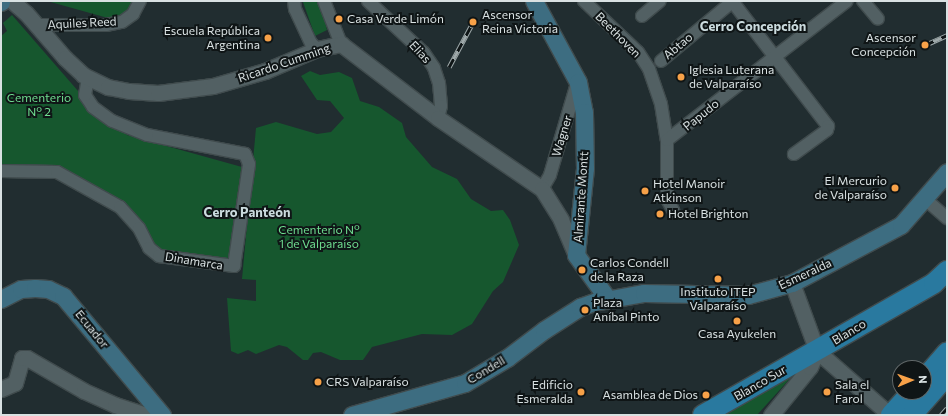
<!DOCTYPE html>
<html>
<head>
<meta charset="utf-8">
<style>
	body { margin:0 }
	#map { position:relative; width:948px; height:416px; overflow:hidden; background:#212d30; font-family:Commissioner,sans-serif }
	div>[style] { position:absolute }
	.green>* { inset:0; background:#16572e }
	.roads { filter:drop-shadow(1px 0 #404b4d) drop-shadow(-1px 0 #404b4d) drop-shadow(0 1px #404b4d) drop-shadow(0 -1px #404b4d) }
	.minor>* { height:12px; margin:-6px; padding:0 6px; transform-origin:6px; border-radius:6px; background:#526063 }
	.tertiary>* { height:15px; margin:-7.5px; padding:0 7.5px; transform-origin:7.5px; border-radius:7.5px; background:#526063 }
	.secondary>* { height:17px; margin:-8.5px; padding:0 8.5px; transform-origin:8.5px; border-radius:8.5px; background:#3d6d81 }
	.primary>* { height:20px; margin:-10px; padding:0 10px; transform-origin:10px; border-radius:10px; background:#29799f }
	.rail>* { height:4.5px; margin-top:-2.25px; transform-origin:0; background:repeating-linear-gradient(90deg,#0f1516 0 9px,#9fa9aa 0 18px); box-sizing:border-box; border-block:1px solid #9fa9aa }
	.dots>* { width:11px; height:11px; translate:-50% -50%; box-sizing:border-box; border:2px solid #0f1516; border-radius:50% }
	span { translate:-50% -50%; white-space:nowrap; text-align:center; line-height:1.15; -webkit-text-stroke:4px #0f1516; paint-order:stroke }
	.poi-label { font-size:12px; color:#d9e1e2 }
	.left { translate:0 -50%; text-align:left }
	.right { translate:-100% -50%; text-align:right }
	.street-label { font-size:12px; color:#d9e1e2 }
	.park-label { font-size:12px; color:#6fdd90 }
	.neighbourhood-label { font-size:13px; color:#cbdbde; font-weight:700 }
	.frame { position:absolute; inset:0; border:2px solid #d9e1e2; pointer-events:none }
	.north { position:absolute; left:892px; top:360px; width:40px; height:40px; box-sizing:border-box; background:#0f1516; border:1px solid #606768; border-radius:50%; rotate:88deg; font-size:11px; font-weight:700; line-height:16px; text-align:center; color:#d9e1e2 }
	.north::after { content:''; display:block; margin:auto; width:14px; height:18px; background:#f7a148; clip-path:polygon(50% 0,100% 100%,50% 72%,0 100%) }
</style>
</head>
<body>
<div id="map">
	<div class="green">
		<div style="clip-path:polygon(47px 1px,137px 1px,133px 11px,115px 20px)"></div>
		<div style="clip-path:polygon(320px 1px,327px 30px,315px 36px,303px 2px)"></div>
		<div style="clip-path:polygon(12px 15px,85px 99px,127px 135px,242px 167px,231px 272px,154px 261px,155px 245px,136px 223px,51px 171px,1px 167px,1px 36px,7px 31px,3px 23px)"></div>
		<div style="clip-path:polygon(310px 71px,320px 75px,339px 72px,352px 78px,360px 101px,379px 107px,402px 123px,406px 137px,432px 167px,457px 179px,471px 199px,491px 211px,503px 210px,510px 220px,519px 245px,503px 282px,493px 291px,472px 324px,452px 335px,422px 334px,372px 347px,363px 360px,340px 360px,321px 352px,313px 353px,308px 360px,303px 360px,287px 347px,279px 345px,256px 354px,248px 350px,238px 354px,231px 351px,227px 298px,256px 301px,256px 280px,242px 279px,256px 128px,276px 122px,317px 134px,331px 132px,344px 118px,330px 101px,317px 100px,301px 76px)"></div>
		<div style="clip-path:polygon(796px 372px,757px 415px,715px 415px)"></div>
	</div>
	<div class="roads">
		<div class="minor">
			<div style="left:294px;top:1px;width:8px;rotate:83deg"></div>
			<div style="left:295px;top:9px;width:38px;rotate:65deg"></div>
			<div style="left:311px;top:43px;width:8px;rotate:45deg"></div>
			<div style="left:324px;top:1px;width:46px;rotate:68.4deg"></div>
			<div style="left:368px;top:1px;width:76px;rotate:42.9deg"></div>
			<div style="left:424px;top:53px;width:18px;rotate:56deg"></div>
			<div style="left:434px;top:68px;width:16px;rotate:72deg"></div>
			<div style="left:439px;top:83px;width:23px;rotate:85deg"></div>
			<div style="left:441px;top:106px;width:12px;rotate:104deg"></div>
			<div style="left:584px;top:1px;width:74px;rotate:43.4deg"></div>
			<div style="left:638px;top:52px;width:20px;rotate:57deg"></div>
			<div style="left:649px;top:69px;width:37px;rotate:71deg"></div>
			<div style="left:661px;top:104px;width:36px;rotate:81deg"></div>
			<div style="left:667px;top:140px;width:59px;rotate:90deg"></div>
			<div style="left:667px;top:199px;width:13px;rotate:61deg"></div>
			<div style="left:732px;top:1px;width:158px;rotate:52.5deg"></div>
			<div style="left:828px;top:126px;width:4px;rotate:104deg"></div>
			<div style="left:827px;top:130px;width:41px;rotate:144deg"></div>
			<div style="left:863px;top:1px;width:23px;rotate:50deg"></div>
			<div style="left:642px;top:16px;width:23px;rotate:-40deg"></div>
			<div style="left:38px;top:25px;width:68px"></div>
			<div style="left:106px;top:25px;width:16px;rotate:-11deg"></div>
			<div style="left:122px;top:22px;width:14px;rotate:-36deg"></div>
			<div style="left:133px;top:14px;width:15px;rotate:-62deg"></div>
			<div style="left:661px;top:61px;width:94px;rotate:-39.8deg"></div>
			<div style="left:667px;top:140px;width:227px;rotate:-37.7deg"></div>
			<div style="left:1px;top:171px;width:56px;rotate:1deg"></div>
			<div style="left:57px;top:172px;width:72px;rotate:29.1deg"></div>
			<div style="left:120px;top:207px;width:28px;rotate:48deg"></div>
			<div style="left:139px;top:228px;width:22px;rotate:63deg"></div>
			<div style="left:149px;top:248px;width:13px;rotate:39deg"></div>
			<div style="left:159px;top:256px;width:76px;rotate:7.6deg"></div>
			<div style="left:234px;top:266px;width:103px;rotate:-81.6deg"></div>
			<div style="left:249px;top:164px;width:11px;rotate:-112deg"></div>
			<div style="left:245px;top:154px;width:100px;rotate:-169deg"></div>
			<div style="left:147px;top:135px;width:38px;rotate:-158deg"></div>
			<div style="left:112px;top:121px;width:24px;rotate:-144deg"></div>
			<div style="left:93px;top:107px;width:14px;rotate:-124deg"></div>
			<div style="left:85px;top:95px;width:17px;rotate:-80deg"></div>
			<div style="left:542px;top:189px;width:16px;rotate:-60deg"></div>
			<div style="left:550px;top:175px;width:96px;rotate:-73.6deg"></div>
			<div style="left:925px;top:199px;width:29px;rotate:41deg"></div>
		</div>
		<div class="tertiary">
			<div style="left:12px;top:1px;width:18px;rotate:41deg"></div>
			<div style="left:26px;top:13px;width:60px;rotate:49.1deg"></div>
			<div style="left:65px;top:58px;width:25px;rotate:43deg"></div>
			<div style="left:83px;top:75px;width:28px;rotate:26deg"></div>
			<div style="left:108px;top:87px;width:21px;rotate:11deg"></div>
			<div style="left:129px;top:91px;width:29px;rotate:4deg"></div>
			<div style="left:158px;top:93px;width:55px;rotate:-7.3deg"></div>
			<div style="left:213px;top:86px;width:54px;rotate:-16.1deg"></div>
			<div style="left:265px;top:71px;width:56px;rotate:-22.9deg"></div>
			<div style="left:317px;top:49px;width:25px;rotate:-12deg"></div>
			<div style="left:341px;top:44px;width:122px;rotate:37.3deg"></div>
			<div style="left:438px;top:118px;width:126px;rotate:34.3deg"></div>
			<div style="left:542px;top:189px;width:36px;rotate:58deg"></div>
			<div style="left:561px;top:220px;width:38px;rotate:67deg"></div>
			<div style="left:792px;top:283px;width:72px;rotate:69.8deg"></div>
			<div style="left:817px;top:351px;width:97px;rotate:41.2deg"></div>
			<div style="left:1px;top:389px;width:15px;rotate:-23deg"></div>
			<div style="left:15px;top:383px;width:26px;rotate:-74deg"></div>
			<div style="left:22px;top:358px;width:5px"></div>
			<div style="left:27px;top:358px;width:66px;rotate:30.1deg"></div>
			<div style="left:84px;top:391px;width:34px;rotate:24deg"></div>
			<div style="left:115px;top:405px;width:33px;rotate:18deg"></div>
			<div style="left:771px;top:415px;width:62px;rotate:-50.9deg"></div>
			<div style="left:810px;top:367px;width:17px;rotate:-66deg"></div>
		</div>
		<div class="secondary">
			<div style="left:534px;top:1px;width:92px;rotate:61.5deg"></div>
			<div style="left:578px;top:82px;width:31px;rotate:79deg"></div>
			<div style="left:584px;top:112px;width:56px;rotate:89deg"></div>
			<div style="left:585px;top:168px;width:87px;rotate:95.9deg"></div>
			<div style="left:576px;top:255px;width:53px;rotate:54.2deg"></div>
			<div style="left:1px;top:2px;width:1px;rotate:-90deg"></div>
			<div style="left:1px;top:299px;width:22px;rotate:-27deg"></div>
			<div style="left:21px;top:289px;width:14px;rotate:-4deg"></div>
			<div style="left:35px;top:288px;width:13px;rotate:4deg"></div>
			<div style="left:48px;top:289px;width:17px;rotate:25deg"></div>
			<div style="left:63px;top:296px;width:155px;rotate:50.2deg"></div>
			<div style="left:352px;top:415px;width:117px;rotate:-15.8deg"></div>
			<div style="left:465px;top:383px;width:49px;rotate:-30.8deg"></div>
			<div style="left:507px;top:358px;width:46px;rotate:-37.1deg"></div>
			<div style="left:544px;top:330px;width:43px;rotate:-32.6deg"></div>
			<div style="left:580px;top:307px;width:15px;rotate:-20deg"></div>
			<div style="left:594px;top:302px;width:51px;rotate:-10.2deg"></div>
			<div style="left:644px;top:293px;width:104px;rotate:1.1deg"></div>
			<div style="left:748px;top:295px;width:46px;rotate:-15.3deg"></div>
			<div style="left:792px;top:283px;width:123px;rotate:-28deg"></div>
			<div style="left:901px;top:225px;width:70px;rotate:-49deg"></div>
		</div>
		<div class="primary">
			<div style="left:924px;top:379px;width:35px;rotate:-49deg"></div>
			<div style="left:703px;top:415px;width:266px;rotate:-29.7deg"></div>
			<div style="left:934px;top:283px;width:18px;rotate:-43deg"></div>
			<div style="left:891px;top:415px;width:31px;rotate:-48deg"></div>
			<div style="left:912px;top:415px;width:53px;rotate:-48.8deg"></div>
		</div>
	</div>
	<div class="rail">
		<div style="left:925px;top:45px;width:24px;rotate:-24deg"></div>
		<div style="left:449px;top:67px;width:51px;rotate:-61.9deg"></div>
		<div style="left:941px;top:415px;width:9px;rotate:-49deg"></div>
	</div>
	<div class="dots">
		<div style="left:339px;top:19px;background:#f7a148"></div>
		<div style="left:473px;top:22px;background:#f7a148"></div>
		<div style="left:268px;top:38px;background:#f7a148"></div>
		<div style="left:925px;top:45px;background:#f7a148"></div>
		<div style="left:681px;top:77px;background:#f7a148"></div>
		<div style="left:895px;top:188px;background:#f7a148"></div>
		<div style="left:645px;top:191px;background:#f7a148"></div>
		<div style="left:660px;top:214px;background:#f7a148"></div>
		<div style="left:582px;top:270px;background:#f7a148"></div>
		<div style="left:718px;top:279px;background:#f7a148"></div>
		<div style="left:585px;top:310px;background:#f7a148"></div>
		<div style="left:737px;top:321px;background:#f7a148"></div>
		<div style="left:318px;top:382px;background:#f7a148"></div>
		<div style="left:581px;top:392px;background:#f7a148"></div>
		<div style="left:827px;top:392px;background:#f7a148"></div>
		<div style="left:706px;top:395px;background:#f7a148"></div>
	</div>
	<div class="poi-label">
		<span class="left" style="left:482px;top:22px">Ascensor<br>Reina Victoria</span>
		<span class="left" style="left:347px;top:19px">Casa Verde Limón</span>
		<span class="right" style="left:260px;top:38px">Escuela República<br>Argentina</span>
		<span class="right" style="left:916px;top:45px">Ascensor<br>Concepción</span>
		<span class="left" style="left:689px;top:77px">Iglesia Luterana<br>de Valparaíso</span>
		<span class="right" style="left:887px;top:188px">El Mercurio<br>de Valparaíso</span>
		<span class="left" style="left:653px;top:191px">Hotel Manoir<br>Atkinson</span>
		<span class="left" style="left:668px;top:214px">Hotel Brighton</span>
		<span class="left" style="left:590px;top:270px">Carlos Condell<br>de la Raza</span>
		<span style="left:718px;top:299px">Instituto ITEP<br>Valparaíso</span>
		<span class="left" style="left:593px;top:310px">Plaza<br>Aníbal Pinto</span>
		<span style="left:737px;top:334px">Casa Ayukelen</span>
		<span class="left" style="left:326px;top:382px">CRS Valparaíso</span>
		<span class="right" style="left:573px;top:392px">Edificio<br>Esmeralda</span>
		<span class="left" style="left:835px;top:392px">Sala el<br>Farol</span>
		<span class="right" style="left:698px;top:395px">Asamblea de Dios</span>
	</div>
	<div class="street-label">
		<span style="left:82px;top:23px;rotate:-3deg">Aquiles Reed</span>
		<span style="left:618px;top:35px;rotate:45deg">Beethoven</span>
		<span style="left:678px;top:46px;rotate:-40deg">Abtao</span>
		<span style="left:420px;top:52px;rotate:47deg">Elias</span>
		<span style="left:284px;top:63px;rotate:-19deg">Ricardo Cumming</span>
		<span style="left:701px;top:115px;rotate:-39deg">Papudo</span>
		<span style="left:562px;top:136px;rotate:-73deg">Wagner</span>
		<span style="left:581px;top:197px;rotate:-86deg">Almirante Montt</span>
		<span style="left:194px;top:261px;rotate:9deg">Dinamarca</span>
		<span style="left:805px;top:274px;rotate:-25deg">Esmeralda</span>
		<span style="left:92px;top:329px;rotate:51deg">Ecuador</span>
		<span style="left:849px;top:332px;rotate:-31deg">Blanco</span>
		<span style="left:486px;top:370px;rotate:-31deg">Condell</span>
		<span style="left:760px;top:383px;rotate:-30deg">Blanco Sur</span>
	</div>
	<div class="park-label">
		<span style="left:39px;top:105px">Cementerio<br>N° 2</span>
		<span style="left:319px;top:237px">Cementerio N°<br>1 de Valparaíso</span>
	</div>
	<div class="neighbourhood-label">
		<span style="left:753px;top:26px">Cerro Concepción</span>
		<span style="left:247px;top:212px">Cerro Panteón</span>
	</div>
	<div class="frame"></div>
	<div class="north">N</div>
</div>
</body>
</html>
